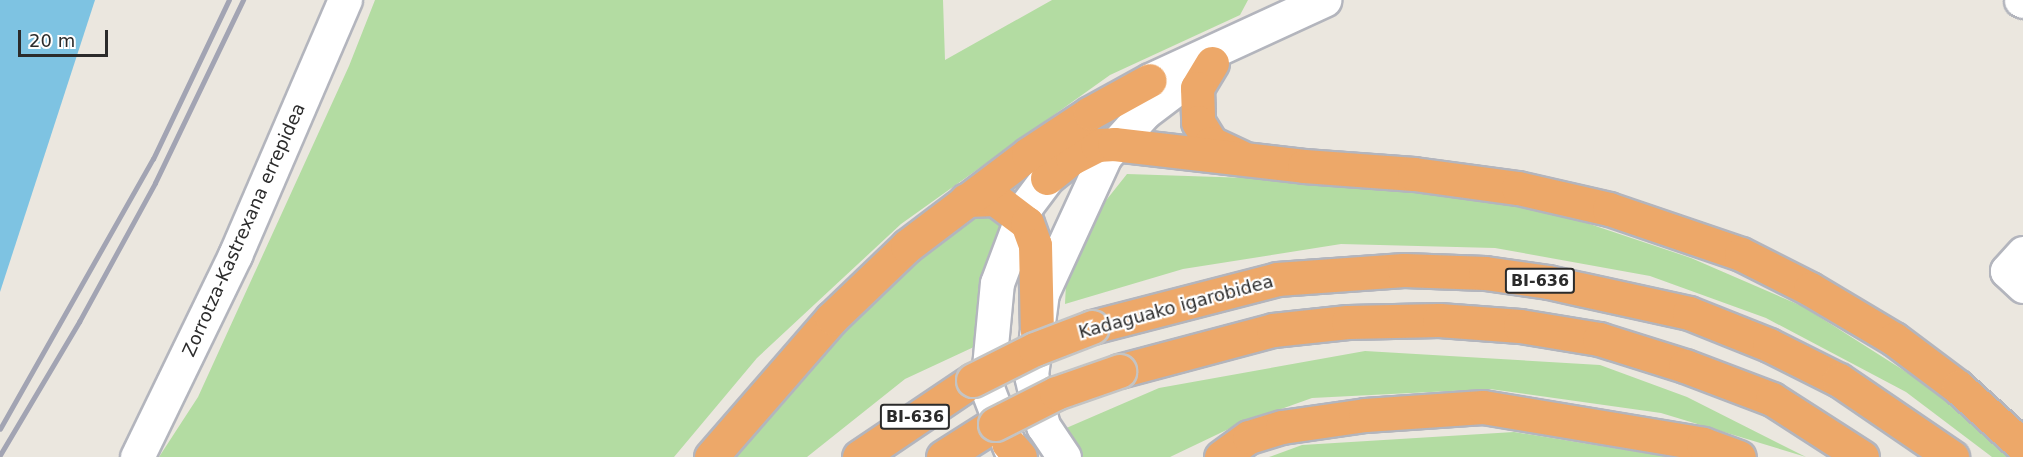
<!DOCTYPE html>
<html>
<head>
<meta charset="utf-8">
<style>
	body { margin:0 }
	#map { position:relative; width:2023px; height:457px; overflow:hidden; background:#ebe7df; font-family:"DejaVu Sans",sans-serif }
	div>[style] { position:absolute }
	.green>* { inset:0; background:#b3dca2 }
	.water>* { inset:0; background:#7ec3e2 }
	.roads { filter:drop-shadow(2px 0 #b3b5bd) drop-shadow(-2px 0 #b3b5bd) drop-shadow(0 2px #b3b5bd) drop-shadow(0 -2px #b3b5bd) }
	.minor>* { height:33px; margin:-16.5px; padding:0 16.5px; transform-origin:16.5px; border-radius:16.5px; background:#fff }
	.highway>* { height:33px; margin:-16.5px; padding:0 16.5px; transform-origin:16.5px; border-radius:16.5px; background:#eda869 }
	.rail>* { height:4.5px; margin:-2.25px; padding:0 2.25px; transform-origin:2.25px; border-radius:2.25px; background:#a2a4b3 }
	.bridges { filter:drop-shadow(2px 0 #c4c4c4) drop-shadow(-2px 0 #c4c4c4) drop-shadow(0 2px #c4c4c4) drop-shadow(0 -2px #c4c4c4) }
	.highway-bridge>* { height:33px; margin:-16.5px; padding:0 16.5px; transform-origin:16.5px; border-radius:16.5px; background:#eda869 }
	span { translate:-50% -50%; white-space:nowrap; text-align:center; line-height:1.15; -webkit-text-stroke:4.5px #fff; paint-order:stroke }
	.shield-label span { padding:2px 4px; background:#fff; border:2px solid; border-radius:4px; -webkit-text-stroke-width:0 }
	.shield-label { font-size:16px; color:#2b2b2b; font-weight:700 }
	.street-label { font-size:18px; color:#2b2b2b }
	.scale { position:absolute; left:18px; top:30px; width:90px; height:27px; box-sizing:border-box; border:3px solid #2b2b2b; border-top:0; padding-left:8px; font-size:18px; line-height:21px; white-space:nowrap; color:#2b2b2b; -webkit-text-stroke:4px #fff; paint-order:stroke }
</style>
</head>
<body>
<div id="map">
	<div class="green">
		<div style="clip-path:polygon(375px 0,943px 0,945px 60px,1052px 0,1248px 0,1240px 15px,1110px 75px,901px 224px,757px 358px,674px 457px,159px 457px,198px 397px,349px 66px)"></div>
		<div style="clip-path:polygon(1127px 174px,1346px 181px,1518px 200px,1691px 258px,1804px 307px,1933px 389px,2010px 457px,1992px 457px,1906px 392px,1766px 318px,1650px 276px,1495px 248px,1341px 244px,1183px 269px,1065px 304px,1067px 262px,1096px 213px)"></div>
		<div style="clip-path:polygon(992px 212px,1009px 221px,976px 346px,905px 379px,807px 457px,732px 457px,772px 406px,885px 284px,976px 213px)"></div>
		<div style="clip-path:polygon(1365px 351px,1600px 365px,1687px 397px,1806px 457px,1661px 413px,1490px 389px,1312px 398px,1237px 425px,1170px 457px,1081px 457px,1064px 429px,1159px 388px)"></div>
		<div style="clip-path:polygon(1514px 432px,1669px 457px,1269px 457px,1302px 445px)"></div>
	</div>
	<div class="water">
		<div style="clip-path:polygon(0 0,95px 0,0 292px)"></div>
	</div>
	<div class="roads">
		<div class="minor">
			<div style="left:2021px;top:0;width:2px;rotate:27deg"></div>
			<div style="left:1128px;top:98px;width:28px;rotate:-39deg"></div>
			<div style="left:1150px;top:80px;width:192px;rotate:-24.7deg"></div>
			<div style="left:2023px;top:253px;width:24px;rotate:132deg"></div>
			<div style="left:2007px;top:271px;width:22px;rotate:43deg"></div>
			<div style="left:1010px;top:448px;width:64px;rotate:-111deg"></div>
			<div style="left:987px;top:388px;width:105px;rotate:-84.6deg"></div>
			<div style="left:997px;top:283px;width:82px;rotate:-69.4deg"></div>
			<div style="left:1026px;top:206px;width:65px;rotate:-53.1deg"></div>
			<div style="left:137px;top:457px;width:225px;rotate:-64.1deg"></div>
			<div style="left:235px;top:255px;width:278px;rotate:-66.7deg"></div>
			<div style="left:1064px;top:457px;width:37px;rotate:-124deg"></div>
			<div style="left:1043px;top:426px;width:52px;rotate:-103.2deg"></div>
			<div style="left:1031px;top:375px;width:83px;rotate:-82.4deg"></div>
			<div style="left:1042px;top:293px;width:151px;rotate:-65.3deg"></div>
			<div style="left:1105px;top:156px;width:59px;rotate:-47.7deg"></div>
			<div style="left:1145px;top:112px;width:36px;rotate:-37deg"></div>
		</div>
		<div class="highway">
			<div style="left:1212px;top:63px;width:29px;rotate:121deg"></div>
			<div style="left:1197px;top:88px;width:34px;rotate:88deg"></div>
			<div style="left:1198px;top:122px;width:25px;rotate:58deg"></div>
			<div style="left:1211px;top:143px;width:33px;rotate:25deg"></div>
			<div style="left:1047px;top:178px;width:32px;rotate:-39deg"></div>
			<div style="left:1072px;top:158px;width:28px;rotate:-27deg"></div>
			<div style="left:1097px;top:145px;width:17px;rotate:-3deg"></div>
			<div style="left:1114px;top:144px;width:191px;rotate:6.6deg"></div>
			<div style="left:1304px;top:166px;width:110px;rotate:4.2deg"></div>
			<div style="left:1414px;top:174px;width:105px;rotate:7.7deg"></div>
			<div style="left:1518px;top:188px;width:93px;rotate:13deg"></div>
			<div style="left:1609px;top:209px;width:139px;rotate:18.8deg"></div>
			<div style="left:1741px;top:254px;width:77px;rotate:26.9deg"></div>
			<div style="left:1810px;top:289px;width:98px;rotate:30.8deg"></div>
			<div style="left:1894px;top:339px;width:80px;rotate:36.9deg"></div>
			<div style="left:1958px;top:387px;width:88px;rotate:42.2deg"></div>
			<div style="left:966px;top:200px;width:29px;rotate:-2deg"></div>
			<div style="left:995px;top:199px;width:40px;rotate:37deg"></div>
			<div style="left:1027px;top:223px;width:23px;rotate:70deg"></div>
			<div style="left:1035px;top:245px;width:87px;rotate:88.7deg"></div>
			<div style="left:1092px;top:327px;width:191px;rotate:-14.5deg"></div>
			<div style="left:1277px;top:279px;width:127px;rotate:-4.1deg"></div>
			<div style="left:1404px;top:270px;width:81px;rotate:2.1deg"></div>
			<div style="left:1485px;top:273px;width:64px;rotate:8.1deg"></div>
			<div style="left:1548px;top:282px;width:144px;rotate:12.4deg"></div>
			<div style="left:1689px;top:313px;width:86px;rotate:21.8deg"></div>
			<div style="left:1769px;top:345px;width:78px;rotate:26.6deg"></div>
			<div style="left:1839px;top:380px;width:137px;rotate:34.3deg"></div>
			<div style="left:1119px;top:371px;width:159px;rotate:-14.9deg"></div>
			<div style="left:1273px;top:330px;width:75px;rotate:-6.1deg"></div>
			<div style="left:1348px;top:322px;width:91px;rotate:-1.3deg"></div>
			<div style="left:1439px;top:320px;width:81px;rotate:4.2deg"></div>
			<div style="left:1520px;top:326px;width:80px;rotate:9.3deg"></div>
			<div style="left:1599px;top:339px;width:90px;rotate:17.4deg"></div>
			<div style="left:1685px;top:366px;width:93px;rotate:20.8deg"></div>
			<div style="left:1772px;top:399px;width:107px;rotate:32.8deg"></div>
			<div style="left:1008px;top:443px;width:18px;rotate:49deg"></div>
			<div style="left:711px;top:457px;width:184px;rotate:-49deg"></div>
			<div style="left:832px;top:318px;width:104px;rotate:-43.8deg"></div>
			<div style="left:907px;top:246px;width:152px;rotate:-37.2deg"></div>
			<div style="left:1028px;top:154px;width:74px;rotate:-33.5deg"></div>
			<div style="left:1090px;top:113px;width:68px;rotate:-28.8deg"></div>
			<div style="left:859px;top:457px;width:138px;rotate:-34deg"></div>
			<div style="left:943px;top:457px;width:62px;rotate:-32.4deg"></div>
			<div style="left:1221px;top:457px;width:34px;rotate:-36deg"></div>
			<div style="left:1249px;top:437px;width:34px;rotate:-17deg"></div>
			<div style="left:1282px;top:427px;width:84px;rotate:-8.2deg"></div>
			<div style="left:1365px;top:415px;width:118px;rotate:-3.9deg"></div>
			<div style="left:1483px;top:407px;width:223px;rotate:9.5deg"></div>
			<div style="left:1703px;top:444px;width:38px;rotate:20deg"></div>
		</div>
	</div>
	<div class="rail">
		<div style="left:0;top:429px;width:310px;rotate:-60.5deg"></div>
		<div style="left:153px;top:159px;width:176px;rotate:-64.5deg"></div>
		<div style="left:0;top:455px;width:155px;rotate:-59.3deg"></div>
		<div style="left:79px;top:322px;width:158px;rotate:-61.3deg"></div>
		<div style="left:155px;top:183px;width:203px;rotate:-64.3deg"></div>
	</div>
	<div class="bridges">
		<div class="highway-bridge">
			<div style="left:973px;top:380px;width:69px;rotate:-26.6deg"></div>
			<div style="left:1035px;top:349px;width:61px;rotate:-21.1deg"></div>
			<div style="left:995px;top:424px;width:68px;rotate:-26.9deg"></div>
			<div style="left:1056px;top:393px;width:67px;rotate:-19.2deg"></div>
		</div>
	</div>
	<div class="shield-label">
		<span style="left:1540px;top:281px">BI-636</span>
		<span style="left:915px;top:417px">BI-636</span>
	</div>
	<div class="street-label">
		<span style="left:244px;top:230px;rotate:-66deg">Zorrotza-Kastrexana errepidea</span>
		<span style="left:1176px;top:307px;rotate:-15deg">Kadaguako igarobidea</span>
	</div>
	<div class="scale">20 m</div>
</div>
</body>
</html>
